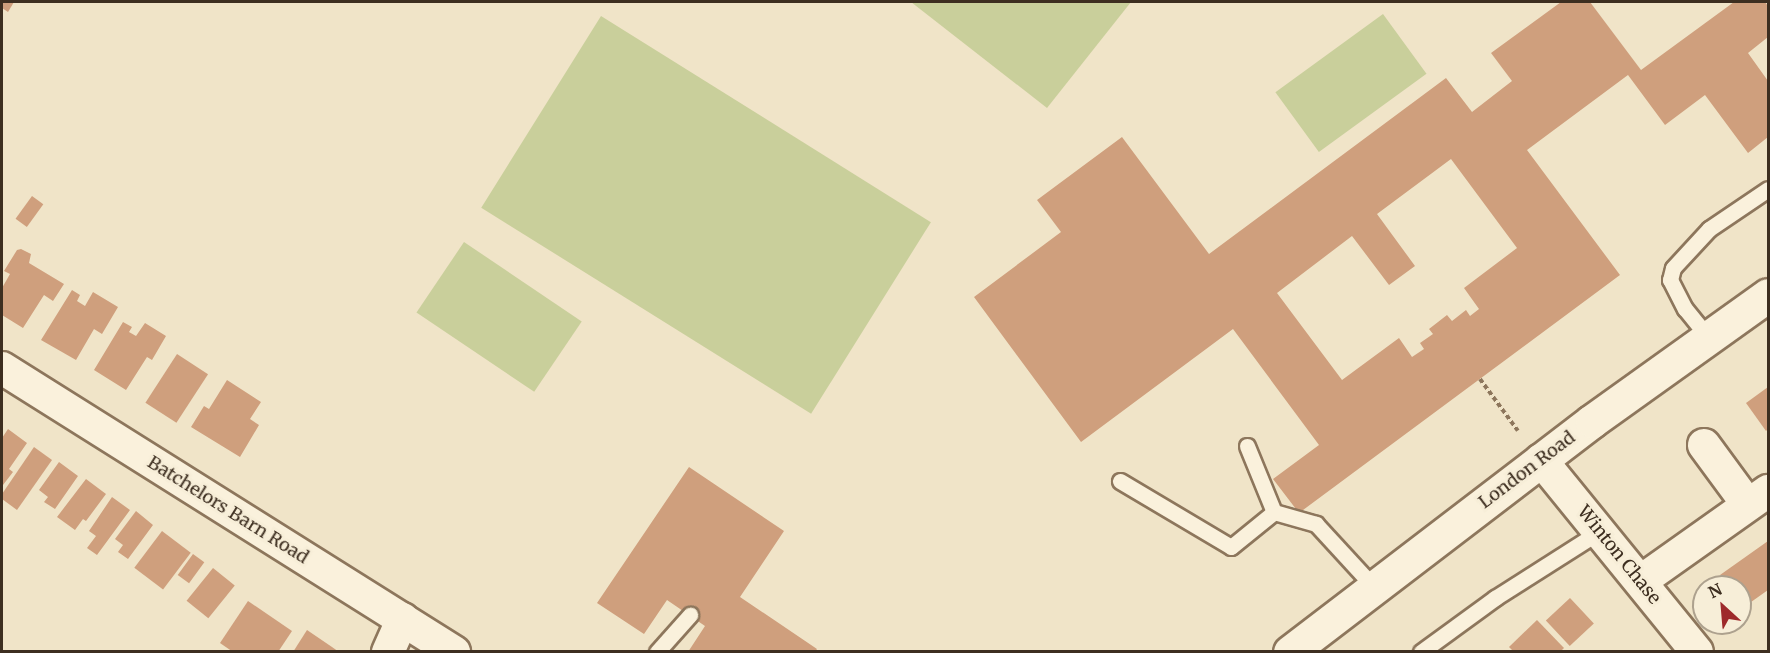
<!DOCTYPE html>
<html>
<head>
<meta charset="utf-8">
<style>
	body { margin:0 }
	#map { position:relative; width:1770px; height:653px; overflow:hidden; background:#f0e4c8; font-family:Merriweather,serif }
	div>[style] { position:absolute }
	.green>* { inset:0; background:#c9cf9b; transform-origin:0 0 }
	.building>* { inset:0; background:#cf9f7d; transform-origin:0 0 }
	.path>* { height:4px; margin-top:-2px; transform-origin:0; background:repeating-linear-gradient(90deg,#8d765c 0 4.5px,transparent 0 7.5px) }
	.roads { filter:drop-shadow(2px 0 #8d765c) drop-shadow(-2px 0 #8d765c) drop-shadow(0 2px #8d765c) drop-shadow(0 -2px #8d765c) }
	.service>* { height:15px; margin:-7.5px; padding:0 7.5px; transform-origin:7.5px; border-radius:7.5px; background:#faf1dc }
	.minor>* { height:32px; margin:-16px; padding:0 16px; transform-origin:16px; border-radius:16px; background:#faf1dc }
	.tertiary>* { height:33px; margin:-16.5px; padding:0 16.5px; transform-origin:16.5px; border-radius:16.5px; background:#faf1dc }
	span { translate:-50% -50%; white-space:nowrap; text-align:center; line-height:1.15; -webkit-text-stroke:6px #f7eed8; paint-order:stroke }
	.street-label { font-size:18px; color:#3d2e20 }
	.frame { position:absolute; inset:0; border:3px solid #3d2e20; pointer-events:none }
	.north { position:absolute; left:1692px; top:575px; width:60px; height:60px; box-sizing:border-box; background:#f7eed8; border:2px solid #ada18e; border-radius:50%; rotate:334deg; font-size:16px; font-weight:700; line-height:24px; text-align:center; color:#3d2e20 }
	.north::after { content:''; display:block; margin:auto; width:21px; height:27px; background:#9e2a2b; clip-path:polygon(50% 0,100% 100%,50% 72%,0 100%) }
</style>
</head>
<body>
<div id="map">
	<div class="green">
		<div style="clip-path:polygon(911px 2px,1131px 2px,1047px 108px)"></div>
		<div style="left:1383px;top:14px;width:74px;height:133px;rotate:54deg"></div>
		<div style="left:601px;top:16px;width:389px;height:226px;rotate:32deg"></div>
		<div style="left:464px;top:242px;width:142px;height:85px;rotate:34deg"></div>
	</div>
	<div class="building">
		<div style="clip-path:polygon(2px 2px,14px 2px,8px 12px,2px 8px)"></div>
		<div style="clip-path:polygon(evenodd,1561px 2px,1590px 2px,1641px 70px,1734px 2px,1765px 2px,1768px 6px,1768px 37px,1748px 53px,1768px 81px,1768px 137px,1748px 153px,1705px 95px,1665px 125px,1628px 75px,1527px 150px,1620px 275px,1299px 513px,1273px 479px,1319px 445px,1233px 329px,1081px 442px,974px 297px,1061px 232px,1037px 200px,1122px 137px,1209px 254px,1446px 78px,1472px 112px,1512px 81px,1491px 53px,1561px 2px,1451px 159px,1517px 248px,1464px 288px,1479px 309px,1470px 316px,1466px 310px,1452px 321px,1447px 315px,1429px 329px,1433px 334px,1420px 343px,1424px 349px,1412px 357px,1399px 338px,1342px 380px,1277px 293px,1352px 236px,1389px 285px,1415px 266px,1377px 214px,1451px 159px)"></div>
		<div style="left:32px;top:196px;width:14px;height:28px;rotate:36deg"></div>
		<div style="clip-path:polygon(21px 249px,31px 254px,29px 263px,64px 284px,53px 301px,44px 295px,23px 328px,2px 315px,2px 288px,10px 274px,4px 271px,17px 250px)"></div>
		<div style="clip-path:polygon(72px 290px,80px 295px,77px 301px,85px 306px,93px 292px,118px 307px,102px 334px,94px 329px,76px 360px,41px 340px)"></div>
		<div style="clip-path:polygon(123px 322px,132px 327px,129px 332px,136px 336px,145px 323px,166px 336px,152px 360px,147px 357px,126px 390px,94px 370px)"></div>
		<div style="left:177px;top:354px;width:37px;height:58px;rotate:33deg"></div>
		<div style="clip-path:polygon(227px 380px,261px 402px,250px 419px,259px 425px,240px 457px,191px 427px,204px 406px,209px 409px)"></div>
		<div style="clip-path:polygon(1768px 387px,1768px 429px,1766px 431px,1746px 403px)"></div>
		<div style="clip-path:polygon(8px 429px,27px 443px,9px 469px,13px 472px,3px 485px,2px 438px)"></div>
		<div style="clip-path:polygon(34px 447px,52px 460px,17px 510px,2px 499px,2px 494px)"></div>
		<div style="clip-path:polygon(59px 462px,78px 476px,55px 509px,44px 502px,48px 497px,39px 490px)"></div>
		<div style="clip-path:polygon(689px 467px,784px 531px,740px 597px,817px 649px,815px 652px,688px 652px,705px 626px,667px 600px,644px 634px,597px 603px)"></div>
		<div style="clip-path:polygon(86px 479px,106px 494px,86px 521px,83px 519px,75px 530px,57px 517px)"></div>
		<div style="clip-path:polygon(112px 497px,130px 510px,97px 555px,87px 548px,96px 536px,89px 531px)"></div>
		<div style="clip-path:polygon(136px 511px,153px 525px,128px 559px,118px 552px,123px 545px,115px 539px)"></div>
		<div style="left:162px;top:531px;width:36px;height:46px;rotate:37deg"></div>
		<div style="clip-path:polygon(1768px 541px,1768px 590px,1744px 607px,1740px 602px,1740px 587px,1729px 587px,1720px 575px)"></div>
		<div style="left:193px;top:554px;width:14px;height:26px;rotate:36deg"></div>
		<div style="left:213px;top:568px;width:28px;height:42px;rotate:39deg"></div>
		<div style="left:1570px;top:598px;width:35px;height:33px;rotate:47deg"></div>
		<div style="clip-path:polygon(248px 601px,292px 631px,278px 652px,233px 652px,220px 643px)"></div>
		<div style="clip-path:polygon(1537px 620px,1564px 648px,1560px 652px,1514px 652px,1509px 647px)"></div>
		<div style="clip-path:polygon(307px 630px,332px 647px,339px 652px,293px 652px)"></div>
	</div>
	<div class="path">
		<div style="left:1480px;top:379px;width:64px;rotate:53.8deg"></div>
	</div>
	<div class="roads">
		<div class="service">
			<div style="left:1708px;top:337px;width:36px;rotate:-129deg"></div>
			<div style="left:1685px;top:309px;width:33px;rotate:-117deg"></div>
			<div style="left:1670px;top:280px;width:12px;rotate:-76deg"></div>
			<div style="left:1673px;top:268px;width:53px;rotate:-47.3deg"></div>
			<div style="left:1709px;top:229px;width:71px;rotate:-34.1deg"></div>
			<div style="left:1247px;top:446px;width:71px;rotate:67.8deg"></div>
			<div style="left:1120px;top:481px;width:129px;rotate:30.7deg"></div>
			<div style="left:1231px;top:547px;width:55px;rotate:-39.1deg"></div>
			<div style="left:1274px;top:512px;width:44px;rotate:15.9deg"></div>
			<div style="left:1316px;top:524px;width:86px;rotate:47.4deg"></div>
			<div style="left:657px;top:652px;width:50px;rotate:-48.3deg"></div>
			<div style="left:1421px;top:652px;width:92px;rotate:-36.1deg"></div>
			<div style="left:1495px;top:598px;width:125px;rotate:-32.5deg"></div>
		</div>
		<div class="minor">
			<div style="left:2px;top:368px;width:534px;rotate:32.14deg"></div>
			<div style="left:1704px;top:445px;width:74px;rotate:53.7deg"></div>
			<div style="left:1541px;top:460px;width:247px;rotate:50.9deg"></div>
			<div style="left:1641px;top:581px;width:156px;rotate:-35.3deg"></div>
			<div style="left:388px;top:652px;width:36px;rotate:-66deg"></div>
		</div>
		<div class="tertiary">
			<div style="left:1290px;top:652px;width:380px;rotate:-37.4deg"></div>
			<div style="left:1592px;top:421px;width:216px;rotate:-35.6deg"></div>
		</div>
	</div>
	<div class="street-label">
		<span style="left:1527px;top:470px;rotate:-37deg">London Road</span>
		<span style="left:228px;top:510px;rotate:32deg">Batchelors Barn Road</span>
		<span style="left:1619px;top:555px;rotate:51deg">Winton Chase</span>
	</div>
	<div class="frame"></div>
	<div class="north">N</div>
</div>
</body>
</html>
